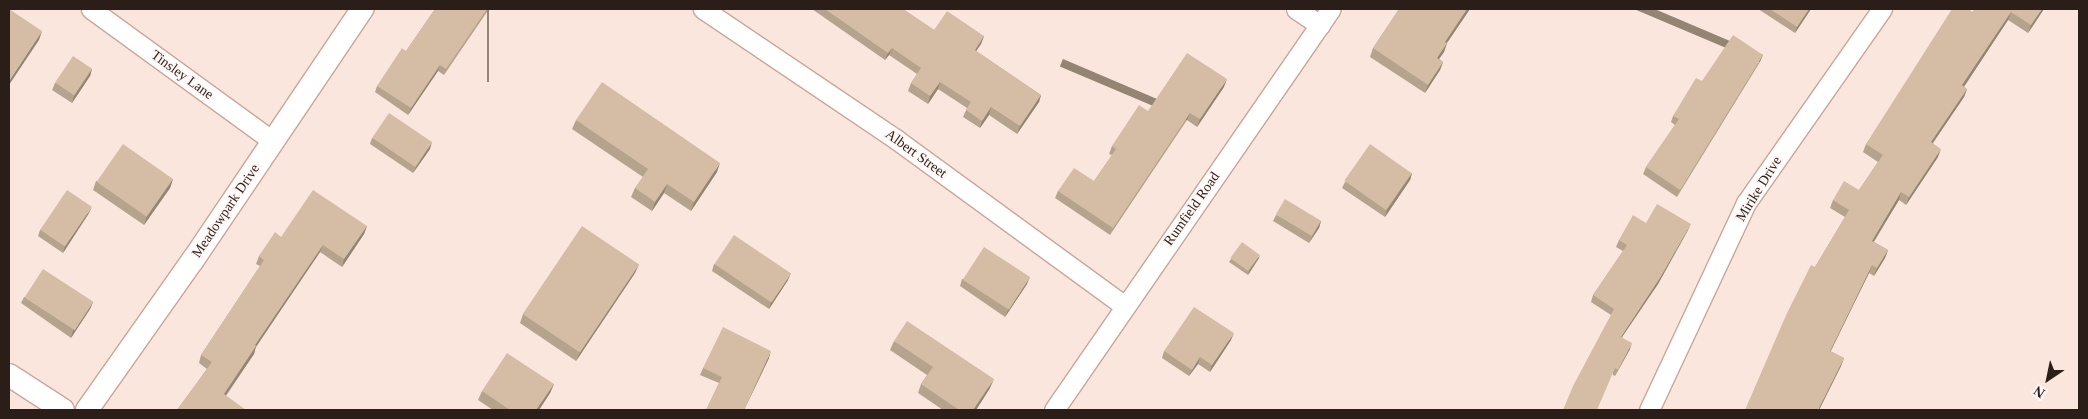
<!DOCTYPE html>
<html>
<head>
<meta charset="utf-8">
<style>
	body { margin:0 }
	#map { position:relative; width:2088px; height:419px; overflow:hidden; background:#fbe6dd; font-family:Georgia,serif }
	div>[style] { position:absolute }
	.roads { filter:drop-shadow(1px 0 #c8a79a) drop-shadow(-1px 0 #c8a79a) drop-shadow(0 1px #c8a79a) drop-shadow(0 -1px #c8a79a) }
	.minor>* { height:19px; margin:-9.5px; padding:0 9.5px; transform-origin:9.5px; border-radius:9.5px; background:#fff }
	.tertiary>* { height:22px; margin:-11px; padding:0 11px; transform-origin:11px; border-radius:11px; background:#fff }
	.wall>* { inset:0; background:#b6a38d }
	.shaded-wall>* { inset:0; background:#948473; transform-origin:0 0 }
	.building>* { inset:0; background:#d4bda4; transform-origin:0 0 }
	span { translate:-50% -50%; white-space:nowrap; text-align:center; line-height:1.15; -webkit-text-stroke:4px #fef7f4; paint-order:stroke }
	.street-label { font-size:14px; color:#2b1e19 }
	.frame { position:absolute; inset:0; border:10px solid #2b1e19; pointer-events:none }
	.north { position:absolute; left:2023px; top:354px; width:50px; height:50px; -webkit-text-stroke:4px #fef7f4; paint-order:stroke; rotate:214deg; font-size:14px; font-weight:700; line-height:20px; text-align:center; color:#2b1e19 }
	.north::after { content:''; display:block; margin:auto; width:18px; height:22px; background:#2b1e19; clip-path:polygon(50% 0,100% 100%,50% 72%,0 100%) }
</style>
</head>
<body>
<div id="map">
	<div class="roads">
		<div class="minor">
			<div style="left:91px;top:9px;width:225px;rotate:36deg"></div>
			<div style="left:703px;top:9px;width:234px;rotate:34deg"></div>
			<div style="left:897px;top:140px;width:282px;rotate:36.1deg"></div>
			<div style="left:1296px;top:9px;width:29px;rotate:34deg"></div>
			<div style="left:1054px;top:410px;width:487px;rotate:-55.4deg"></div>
			<div style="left:1649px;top:410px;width:229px;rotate:-64.9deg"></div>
			<div style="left:1746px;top:203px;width:237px;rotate:-55deg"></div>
		</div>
		<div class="tertiary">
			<div style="left:9px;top:375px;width:64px;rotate:32.9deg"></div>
			<div style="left:87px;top:410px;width:184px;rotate:-54.8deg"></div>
			<div style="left:193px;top:260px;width:303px;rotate:-56deg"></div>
		</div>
	</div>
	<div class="wall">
		<div style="clip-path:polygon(435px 9px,489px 9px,444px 75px,438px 71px,408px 115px,375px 92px,377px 86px,406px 51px)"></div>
		<div style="clip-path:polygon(812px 9px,903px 9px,934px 30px,984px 36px,981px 44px,976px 51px,1041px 95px,1039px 102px,1017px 134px,989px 115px,980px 128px,963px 117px,967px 108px,938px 89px,928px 104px,908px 91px,911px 83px,917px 74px,889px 55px,885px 60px)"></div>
		<div style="clip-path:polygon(1399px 9px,1470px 9px,1447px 43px,1444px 52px,1439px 59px,1443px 62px,1440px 70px,1425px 93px,1370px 57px,1373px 48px)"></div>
		<div style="clip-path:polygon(1758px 9px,1811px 9px,1795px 33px)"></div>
		<div style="clip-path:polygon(1975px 9px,2044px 9px,2028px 33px,2008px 20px,1964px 87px,1967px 89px,1964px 97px,1933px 143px,1938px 157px,1906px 205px,1899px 200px,1874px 242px,1888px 250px,1885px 258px,1874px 276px,1869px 273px,1830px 351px,1844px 358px,1841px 366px,1819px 410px,1815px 267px,1845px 217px,1830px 208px,1833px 200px,1859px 190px,1878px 162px,1863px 152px,1866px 144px)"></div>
		<div style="clip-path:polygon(1760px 62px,1677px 197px,1643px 174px,1646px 167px,1675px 125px,1671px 122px,1673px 116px,1702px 81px)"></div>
		<div style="clip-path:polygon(92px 69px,90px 76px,72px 103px,52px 90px,55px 83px)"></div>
		<div style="clip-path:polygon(1224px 87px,1197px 127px,1187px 120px,1110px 235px,1055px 198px,1058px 191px,1094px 181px,1112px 155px,1109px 154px,1112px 146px,1148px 111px)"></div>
		<div style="clip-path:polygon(576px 120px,717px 172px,691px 211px,664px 193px,652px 211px,631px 197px,635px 188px,643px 177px,572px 129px)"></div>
		<div style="clip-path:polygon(372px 138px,430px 149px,413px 173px,370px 144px)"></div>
		<div style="clip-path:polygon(1412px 173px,1410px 180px,1385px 217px,1342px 188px,1345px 182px)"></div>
		<div style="clip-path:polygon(173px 179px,170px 188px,144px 225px,93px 190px,96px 181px)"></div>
		<div style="clip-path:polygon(89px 213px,63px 253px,38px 236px,40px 230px)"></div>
		<div style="clip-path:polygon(1276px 215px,1321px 221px,1319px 228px,1309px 243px,1273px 221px)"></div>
		<div style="clip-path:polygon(1646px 223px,1688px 230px,1658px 284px,1622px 337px,1630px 349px,1615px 376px,1613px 375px,1611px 315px,1591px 302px,1593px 295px,1623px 251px,1616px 247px,1619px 240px)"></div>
		<div style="clip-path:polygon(367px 226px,364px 234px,342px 267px,320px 252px,256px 346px,254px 354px,226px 396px,177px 410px,207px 369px,199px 363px,201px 355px,260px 266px,256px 264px,259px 256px,281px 237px)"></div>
		<div style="clip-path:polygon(1259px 258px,1248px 275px,1229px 262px,1231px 259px)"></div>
		<div style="clip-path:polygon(639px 264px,635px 273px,576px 361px,520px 323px,523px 314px)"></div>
		<div style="clip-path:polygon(714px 264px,788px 280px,769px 309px,712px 271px)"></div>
		<div style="clip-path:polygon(962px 279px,1027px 284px,1005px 317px,960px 286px)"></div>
		<div style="clip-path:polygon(24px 297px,93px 302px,90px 309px,71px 338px,21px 303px)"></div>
		<div style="clip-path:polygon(1231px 340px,1210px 372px,1198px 364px,1189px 376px,1162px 358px,1164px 351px)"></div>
		<div style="clip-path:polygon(894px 341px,990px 388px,976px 410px,943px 410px,918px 393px,921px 384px,927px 375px,890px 350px)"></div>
		<div style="clip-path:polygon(769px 358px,744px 410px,706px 410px,719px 383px,700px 375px,703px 368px)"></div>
		<div style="clip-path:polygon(554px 384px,550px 393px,539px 410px,493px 410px,478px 400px,482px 391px)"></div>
	</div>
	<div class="shaded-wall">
		<div style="left:487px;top:9px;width:2px;height:73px"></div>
		<div style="clip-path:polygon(1467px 9px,1470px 9px,1442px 50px,1445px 42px)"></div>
		<div style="clip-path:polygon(1809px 9px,1811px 9px,1795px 33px,1797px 27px)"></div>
		<div style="clip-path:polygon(2042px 9px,2044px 9px,2028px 33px,2031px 25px)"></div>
		<div style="clip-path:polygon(2011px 12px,2008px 20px,1959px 94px,1962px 85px)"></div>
		<div style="clip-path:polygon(42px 31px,39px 40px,9px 85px,9px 81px)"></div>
		<div style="clip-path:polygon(984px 36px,981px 44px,972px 57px,975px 50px)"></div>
		<div style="clip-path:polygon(1447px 43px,1444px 52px,1434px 66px,1437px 58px)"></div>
		<div style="clip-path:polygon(892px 48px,889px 55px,885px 60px,888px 53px)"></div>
		<div style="left:1763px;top:55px;width:8px;height:158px;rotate:113deg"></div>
		<div style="clip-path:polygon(1443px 62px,1440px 70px,1425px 93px,1428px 85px)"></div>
		<div style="clip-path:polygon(440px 65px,438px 71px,408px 115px,411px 108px)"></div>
		<div style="clip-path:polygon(92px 69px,90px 76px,72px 103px,74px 96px)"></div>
		<div style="clip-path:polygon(1227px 79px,1224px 87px,1197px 127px,1200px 119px)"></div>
		<div style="clip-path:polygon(940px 82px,938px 89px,928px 104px,930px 96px)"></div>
		<div style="clip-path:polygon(1967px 89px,1964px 97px,1928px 150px,1931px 142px)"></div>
		<div style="clip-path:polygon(1041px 95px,1039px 102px,1017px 134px,1020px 126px)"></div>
		<div style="clip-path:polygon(991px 107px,989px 115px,980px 128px,982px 121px)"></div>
		<div style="left:1190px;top:113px;width:8px;height:138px;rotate:113deg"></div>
		<div style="clip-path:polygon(432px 142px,430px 149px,413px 173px,416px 167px)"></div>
		<div style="clip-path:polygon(1941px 149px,1938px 157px,1906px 205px,1909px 197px)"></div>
		<div style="clip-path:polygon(720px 163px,717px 172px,691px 211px,694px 202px)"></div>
		<div style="clip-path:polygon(1412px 173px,1410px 180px,1385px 217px,1387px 210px)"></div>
		<div style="clip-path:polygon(173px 179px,170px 188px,144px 225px,147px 216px)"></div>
		<div style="clip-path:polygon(667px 184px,664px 193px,652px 211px,655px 202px)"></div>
		<div style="clip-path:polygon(1901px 192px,1899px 200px,1869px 249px,1872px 241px)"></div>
		<div style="clip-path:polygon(92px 207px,89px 213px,63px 253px,65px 246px)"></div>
		<div style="clip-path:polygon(1321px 221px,1319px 228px,1309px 243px,1312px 237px)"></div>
		<div style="clip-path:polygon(1691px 224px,1688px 230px,1658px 284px,1618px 343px,1621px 337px)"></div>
		<div style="clip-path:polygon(367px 226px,364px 234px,342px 267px,344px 259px)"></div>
		<div style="clip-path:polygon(323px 245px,320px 252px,252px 353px,255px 345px)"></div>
		<div style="clip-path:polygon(1888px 250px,1885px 258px,1874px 276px,1877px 268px)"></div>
		<div style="clip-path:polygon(1260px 255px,1259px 258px,1248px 275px,1249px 271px)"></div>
		<div style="clip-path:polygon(639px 264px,635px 273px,576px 361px,580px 352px)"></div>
		<div style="clip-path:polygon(1872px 265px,1869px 273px,1827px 359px,1830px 351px)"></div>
		<div style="clip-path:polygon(791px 273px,788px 280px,769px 309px,771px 302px)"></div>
		<div style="clip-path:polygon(1030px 277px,1027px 284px,1005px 317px,1008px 310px)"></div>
		<div style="clip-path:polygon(93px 302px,90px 309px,71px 338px,73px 331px)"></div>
		<div style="clip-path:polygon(1234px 333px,1231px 340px,1210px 372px,1212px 365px)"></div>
		<div style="clip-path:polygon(1632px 343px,1630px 349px,1615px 376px,1618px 370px)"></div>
		<div style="clip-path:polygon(256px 346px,254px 354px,221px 402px,224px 394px)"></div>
		<div style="clip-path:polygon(771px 351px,769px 358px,744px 410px)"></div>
		<div style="clip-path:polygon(1200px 357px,1198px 364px,1189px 376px,1192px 370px)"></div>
		<div style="clip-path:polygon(1844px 358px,1841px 366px,1819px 410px,1818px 410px)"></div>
		<div style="clip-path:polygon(994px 379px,990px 388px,976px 410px,973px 410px)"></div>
		<div style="clip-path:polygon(554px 384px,550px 393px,539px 410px,536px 410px)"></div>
	</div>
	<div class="building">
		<div style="clip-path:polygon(9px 9px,42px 31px,9px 81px)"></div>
		<div style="clip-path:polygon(435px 9px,487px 9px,446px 69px,440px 65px,411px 108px,377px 86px,402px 48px,406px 51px)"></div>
		<div style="clip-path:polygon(825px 9px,903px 9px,934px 30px,947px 11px,984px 36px,975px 50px,1041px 95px,1020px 126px,991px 107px,982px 121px,966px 110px,971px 102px,940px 82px,930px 96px,911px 83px,921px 68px,892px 48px,888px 53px)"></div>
		<div style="clip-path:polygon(1399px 9px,1467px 9px,1445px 42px,1447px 43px,1437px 58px,1443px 62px,1428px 85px,1373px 48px)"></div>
		<div style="clip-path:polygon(1770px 9px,1809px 9px,1797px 27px)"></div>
		<div style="clip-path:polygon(1952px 9px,1968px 9px,1973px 12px,1975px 9px,2042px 9px,2031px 25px,2011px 12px,1962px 85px,1967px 89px,1931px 142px,1941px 149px,1909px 197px,1901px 192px,1872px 241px,1888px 250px,1877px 268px,1872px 265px,1830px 351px,1844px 358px,1818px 410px,1745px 410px,1787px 313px,1811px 265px,1815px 267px,1849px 210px,1833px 200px,1844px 181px,1859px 190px,1883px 155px,1866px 144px)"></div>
		<div style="clip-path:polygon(1733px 35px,1763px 55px,1680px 190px,1646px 167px,1679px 119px,1673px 116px,1696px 78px,1702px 81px)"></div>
		<div style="clip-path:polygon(1187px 53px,1227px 79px,1200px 119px,1190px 113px,1113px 228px,1058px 191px,1074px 168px,1094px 181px,1116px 149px,1112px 146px,1139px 105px,1148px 111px)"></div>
		<div style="left:73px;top:56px;width:23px;height:32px;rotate:34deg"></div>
		<div style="clip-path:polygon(602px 82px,720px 163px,694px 202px,667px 184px,655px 202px,635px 188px,648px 169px,576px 120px)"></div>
		<div style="left:389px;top:113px;width:52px;height:30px;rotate:34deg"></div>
		<div style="left:123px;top:144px;width:61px;height:46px;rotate:35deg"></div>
		<div style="left:1370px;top:144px;width:51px;height:45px;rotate:35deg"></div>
		<div style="left:67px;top:190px;width:30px;height:48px;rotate:34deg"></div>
		<div style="clip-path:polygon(313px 190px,367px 226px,344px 259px,323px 245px,255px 345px,256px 346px,224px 394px,246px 410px,177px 410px,212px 362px,201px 355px,264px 260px,259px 256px,275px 232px,281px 237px)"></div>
		<div style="left:1285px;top:199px;width:42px;height:18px;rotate:31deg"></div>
		<div style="clip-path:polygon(1657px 204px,1691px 224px,1660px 278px,1621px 337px,1632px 343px,1618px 370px,1615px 368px,1597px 410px,1563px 410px,1573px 386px,1614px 309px,1593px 295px,1627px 245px,1619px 240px,1633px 215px,1646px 223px)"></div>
		<div style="left:582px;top:226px;width:69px;height:106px;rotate:34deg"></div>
		<div style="left:734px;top:235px;width:69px;height:35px;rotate:34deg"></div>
		<div style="left:1242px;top:242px;width:22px;height:20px;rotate:36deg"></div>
		<div style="left:984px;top:247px;width:55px;height:39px;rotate:33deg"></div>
		<div style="left:43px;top:269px;width:60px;height:34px;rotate:33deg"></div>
		<div style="clip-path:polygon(1194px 307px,1234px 333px,1212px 365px,1200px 357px,1192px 370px,1164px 351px)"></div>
		<div style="clip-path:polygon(907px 321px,994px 379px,973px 410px,959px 410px,921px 384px,933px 367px,894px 341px)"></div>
		<div style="clip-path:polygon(723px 327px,771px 351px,744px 410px,706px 410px,722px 377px,703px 368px)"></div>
		<div style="clip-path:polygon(507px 353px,554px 384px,536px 410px,510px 410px,482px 391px)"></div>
	</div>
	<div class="street-label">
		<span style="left:182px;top:75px;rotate:36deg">Tinsley Lane</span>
		<span style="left:916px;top:154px;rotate:36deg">Albert Street</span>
		<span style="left:1759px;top:189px;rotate:-58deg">Mirike Drive</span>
		<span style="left:1192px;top:209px;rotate:-55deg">Rumfield Road</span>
		<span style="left:226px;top:211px;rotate:-56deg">Meadowpark Drive</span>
	</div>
	<div class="frame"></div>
	<div class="north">N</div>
</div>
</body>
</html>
